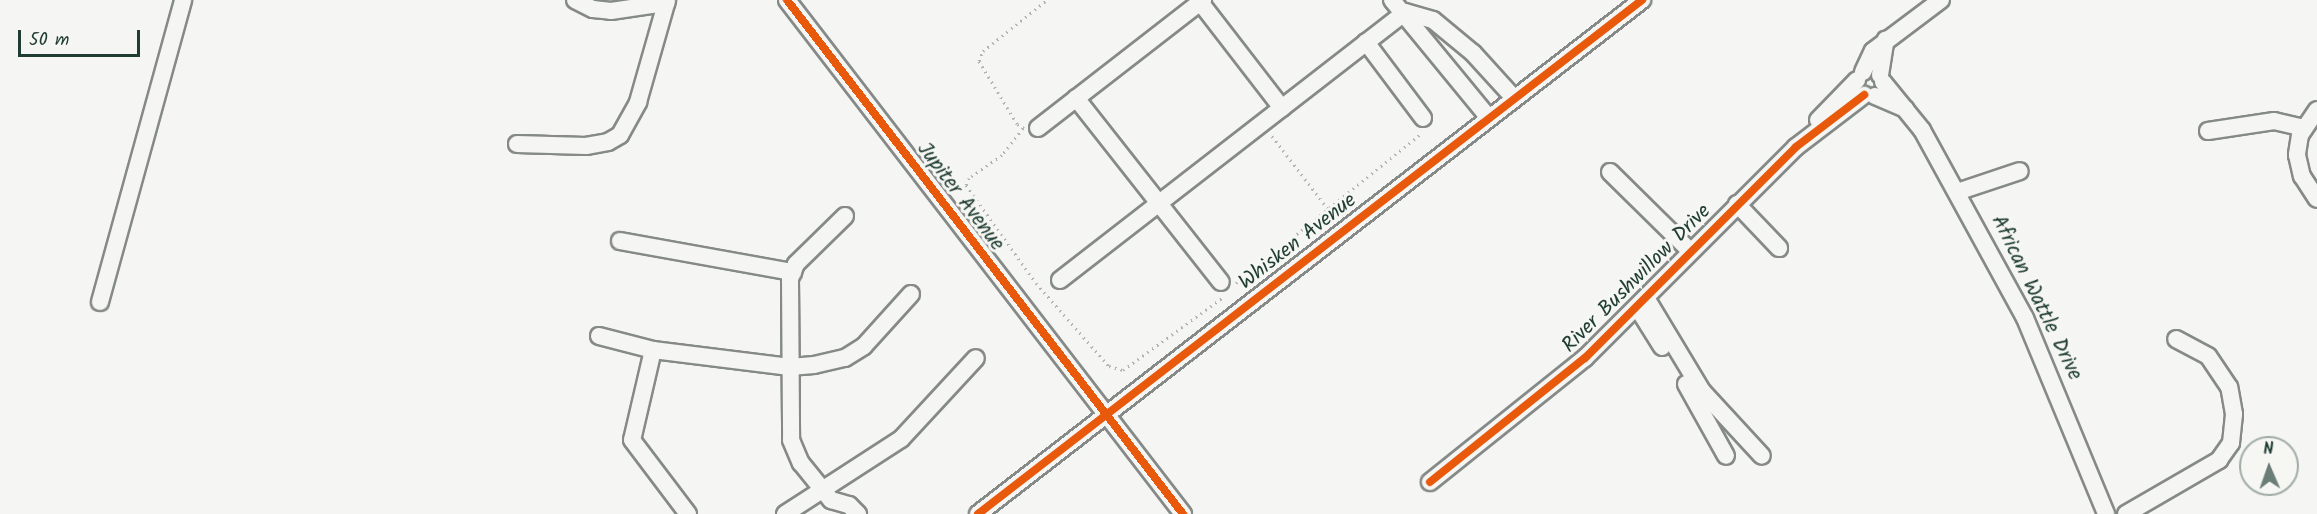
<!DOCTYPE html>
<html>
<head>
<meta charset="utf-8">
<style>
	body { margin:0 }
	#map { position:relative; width:2317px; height:514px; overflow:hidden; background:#f5f5f3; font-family:Kalam,sans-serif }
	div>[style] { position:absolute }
	.path>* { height:3px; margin-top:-1.5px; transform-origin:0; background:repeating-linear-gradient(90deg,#b0b4b2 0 1.5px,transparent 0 6px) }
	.roads { filter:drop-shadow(2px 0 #858a88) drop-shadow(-2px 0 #858a88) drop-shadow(0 2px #858a88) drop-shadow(0 -2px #858a88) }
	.minor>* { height:16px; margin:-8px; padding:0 8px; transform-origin:8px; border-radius:8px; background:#f5f5f3 }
	.cycleway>* { height:8px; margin:-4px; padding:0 4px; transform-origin:4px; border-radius:4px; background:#e8590c }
	span { translate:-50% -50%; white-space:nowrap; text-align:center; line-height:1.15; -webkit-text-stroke:6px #f6f6f2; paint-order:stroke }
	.street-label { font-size:21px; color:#1f3d34 }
	.north { position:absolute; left:2239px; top:436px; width:60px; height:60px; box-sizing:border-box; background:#f6f6f2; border:2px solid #a0aca6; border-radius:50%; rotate:358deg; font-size:16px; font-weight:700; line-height:24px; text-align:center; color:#1f3d34 }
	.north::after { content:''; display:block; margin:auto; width:21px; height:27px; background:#6a7d77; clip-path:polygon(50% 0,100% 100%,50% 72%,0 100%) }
	.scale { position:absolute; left:18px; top:30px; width:122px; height:27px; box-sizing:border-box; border:3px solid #1f3d34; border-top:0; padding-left:8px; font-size:18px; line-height:21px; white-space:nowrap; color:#1f3d34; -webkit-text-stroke:4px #f6f6f2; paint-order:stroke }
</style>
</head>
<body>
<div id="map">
	<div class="path">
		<div style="left:1023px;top:128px;width:34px;rotate:128deg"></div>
		<div style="left:1002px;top:155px;width:40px;rotate:145.1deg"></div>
		<div style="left:969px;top:178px;width:8px;rotate:113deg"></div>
		<div style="left:966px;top:185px;width:120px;rotate:54.5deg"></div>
		<div style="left:1036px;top:283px;width:111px;rotate:48.7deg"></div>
		<div style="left:1109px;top:366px;width:15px;rotate:16deg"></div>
		<div style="left:1123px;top:370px;width:122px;rotate:-36deg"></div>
		<div style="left:1024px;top:128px;width:8px;rotate:-150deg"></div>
		<div style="left:1017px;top:124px;width:74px;rotate:-121.1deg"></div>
		<div style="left:979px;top:61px;width:11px;rotate:-68deg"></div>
		<div style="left:983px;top:51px;width:82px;rotate:-38.6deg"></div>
		<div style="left:1272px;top:136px;width:92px;rotate:52.5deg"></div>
		<div style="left:1236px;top:283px;width:239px;rotate:-38.9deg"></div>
	</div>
	<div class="roads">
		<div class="minor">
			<div style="left:575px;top:0;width:20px;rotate:27deg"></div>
			<div style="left:593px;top:9px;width:18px;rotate:6deg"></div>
			<div style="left:611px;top:11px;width:56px;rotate:-8.3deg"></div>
			<div style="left:787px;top:0;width:649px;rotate:52.39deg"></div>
			<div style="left:1392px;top:0;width:151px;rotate:50.6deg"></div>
			<div style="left:1200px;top:2px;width:134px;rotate:52.3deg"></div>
			<div style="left:1405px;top:12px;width:29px;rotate:16deg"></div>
			<div style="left:1433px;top:20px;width:52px;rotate:39.5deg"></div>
			<div style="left:1473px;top:53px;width:59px;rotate:47.7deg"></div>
			<div style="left:1366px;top:42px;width:95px;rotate:53.1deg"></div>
			<div style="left:1863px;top:72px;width:23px;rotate:-65deg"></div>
			<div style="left:1873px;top:51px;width:85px;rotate:-36.9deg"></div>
			<div style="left:1880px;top:75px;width:36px;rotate:-81deg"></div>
			<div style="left:1883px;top:82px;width:62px;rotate:50.9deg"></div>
			<div style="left:1922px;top:130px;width:214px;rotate:61.3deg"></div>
			<div style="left:2025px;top:318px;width:212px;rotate:67.5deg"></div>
			<div style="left:1875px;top:96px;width:33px;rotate:23deg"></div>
			<div style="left:1076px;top:98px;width:234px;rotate:51.8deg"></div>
			<div style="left:2317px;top:110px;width:30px;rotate:124deg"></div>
			<div style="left:2300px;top:135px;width:20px;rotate:99deg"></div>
			<div style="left:2297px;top:155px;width:22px;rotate:77deg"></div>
			<div style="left:2302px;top:176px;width:27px;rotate:57deg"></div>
			<div style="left:1818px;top:120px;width:56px;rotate:-45.7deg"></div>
			<div style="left:1038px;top:128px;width:209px;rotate:-37.8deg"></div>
			<div style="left:2208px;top:131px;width:67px;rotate:-8.6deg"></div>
			<div style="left:2274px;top:121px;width:31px;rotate:13deg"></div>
			<div style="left:517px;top:144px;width:69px;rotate:1.7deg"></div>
			<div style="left:586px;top:146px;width:22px;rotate:-10deg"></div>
			<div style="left:608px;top:142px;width:14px;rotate:-30deg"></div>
			<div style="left:620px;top:135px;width:38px;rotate:-61deg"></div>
			<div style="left:638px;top:102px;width:106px;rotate:-74.1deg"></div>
			<div style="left:1610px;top:172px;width:112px;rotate:44.6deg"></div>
			<div style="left:1957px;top:192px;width:66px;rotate:-18.4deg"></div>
			<div style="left:1737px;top:204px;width:61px;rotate:46.3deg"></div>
			<div style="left:845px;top:216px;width:69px;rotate:135.6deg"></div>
			<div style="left:796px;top:264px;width:16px;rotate:112deg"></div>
			<div style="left:790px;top:279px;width:161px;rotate:89.6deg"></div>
			<div style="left:791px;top:440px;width:25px;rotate:67deg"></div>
			<div style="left:801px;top:463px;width:48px;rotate:51deg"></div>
			<div style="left:831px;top:500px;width:19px;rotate:16deg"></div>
			<div style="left:849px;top:505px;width:13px;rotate:45deg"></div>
			<div style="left:620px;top:241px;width:176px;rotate:10.2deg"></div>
			<div style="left:1060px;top:280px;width:437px;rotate:-37.8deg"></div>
			<div style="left:1646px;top:298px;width:109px;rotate:58.9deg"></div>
			<div style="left:1702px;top:391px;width:88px;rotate:47.3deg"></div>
			<div style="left:100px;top:302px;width:313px;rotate:-74.6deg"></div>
			<div style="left:1637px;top:307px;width:47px;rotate:58deg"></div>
			<div style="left:599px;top:336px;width:56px;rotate:14.5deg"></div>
			<div style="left:653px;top:350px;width:138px;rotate:7.1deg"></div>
			<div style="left:790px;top:367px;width:24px;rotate:-5deg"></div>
			<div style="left:814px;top:365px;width:32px;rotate:-13deg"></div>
			<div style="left:845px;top:358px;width:22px;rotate:-32deg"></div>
			<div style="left:864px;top:346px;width:70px;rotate:-47.9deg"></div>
			<div style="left:653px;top:350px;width:92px;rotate:103.1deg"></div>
			<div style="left:632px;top:440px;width:93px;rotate:52.9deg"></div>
			<div style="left:1686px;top:384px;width:82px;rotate:60.9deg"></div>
			<div style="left:1430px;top:482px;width:198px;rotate:-38.7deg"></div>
			<div style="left:1585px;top:358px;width:298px;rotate:-45deg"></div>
			<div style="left:1796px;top:147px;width:86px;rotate:-37.4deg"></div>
			<div style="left:785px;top:514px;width:138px;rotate:-32.9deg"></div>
			<div style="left:901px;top:439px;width:110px;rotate:-47.2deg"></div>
			<div style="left:978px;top:514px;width:840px;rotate:-37.74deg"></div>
			<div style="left:2126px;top:514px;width:108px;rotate:-30.1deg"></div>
			<div style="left:2219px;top:460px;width:21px;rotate:-55deg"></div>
			<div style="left:2231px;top:443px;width:29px;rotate:-84deg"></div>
			<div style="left:2234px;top:414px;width:27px;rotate:-100deg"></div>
			<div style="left:2229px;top:387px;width:37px;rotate:-124deg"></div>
			<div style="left:2208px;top:356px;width:36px;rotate:-152deg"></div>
		</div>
	</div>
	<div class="cycleway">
		<div style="left:787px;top:0;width:649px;rotate:52.39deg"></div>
		<div style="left:1430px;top:482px;width:198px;rotate:-38.7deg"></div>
		<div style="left:1585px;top:358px;width:298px;rotate:-45deg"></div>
		<div style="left:1796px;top:147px;width:86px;rotate:-37.4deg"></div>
		<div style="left:978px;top:514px;width:840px;rotate:-37.74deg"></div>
	</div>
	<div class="street-label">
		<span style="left:960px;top:197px;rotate:53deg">Jupiter Avenue</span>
		<span style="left:1298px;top:242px;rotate:-38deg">Whisken Avenue</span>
		<span style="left:1637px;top:279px;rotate:-45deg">River Bushwillow Drive</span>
		<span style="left:2036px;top:298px;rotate:64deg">African Wattle Drive</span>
	</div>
	<div class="north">N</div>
	<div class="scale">50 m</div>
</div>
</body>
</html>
